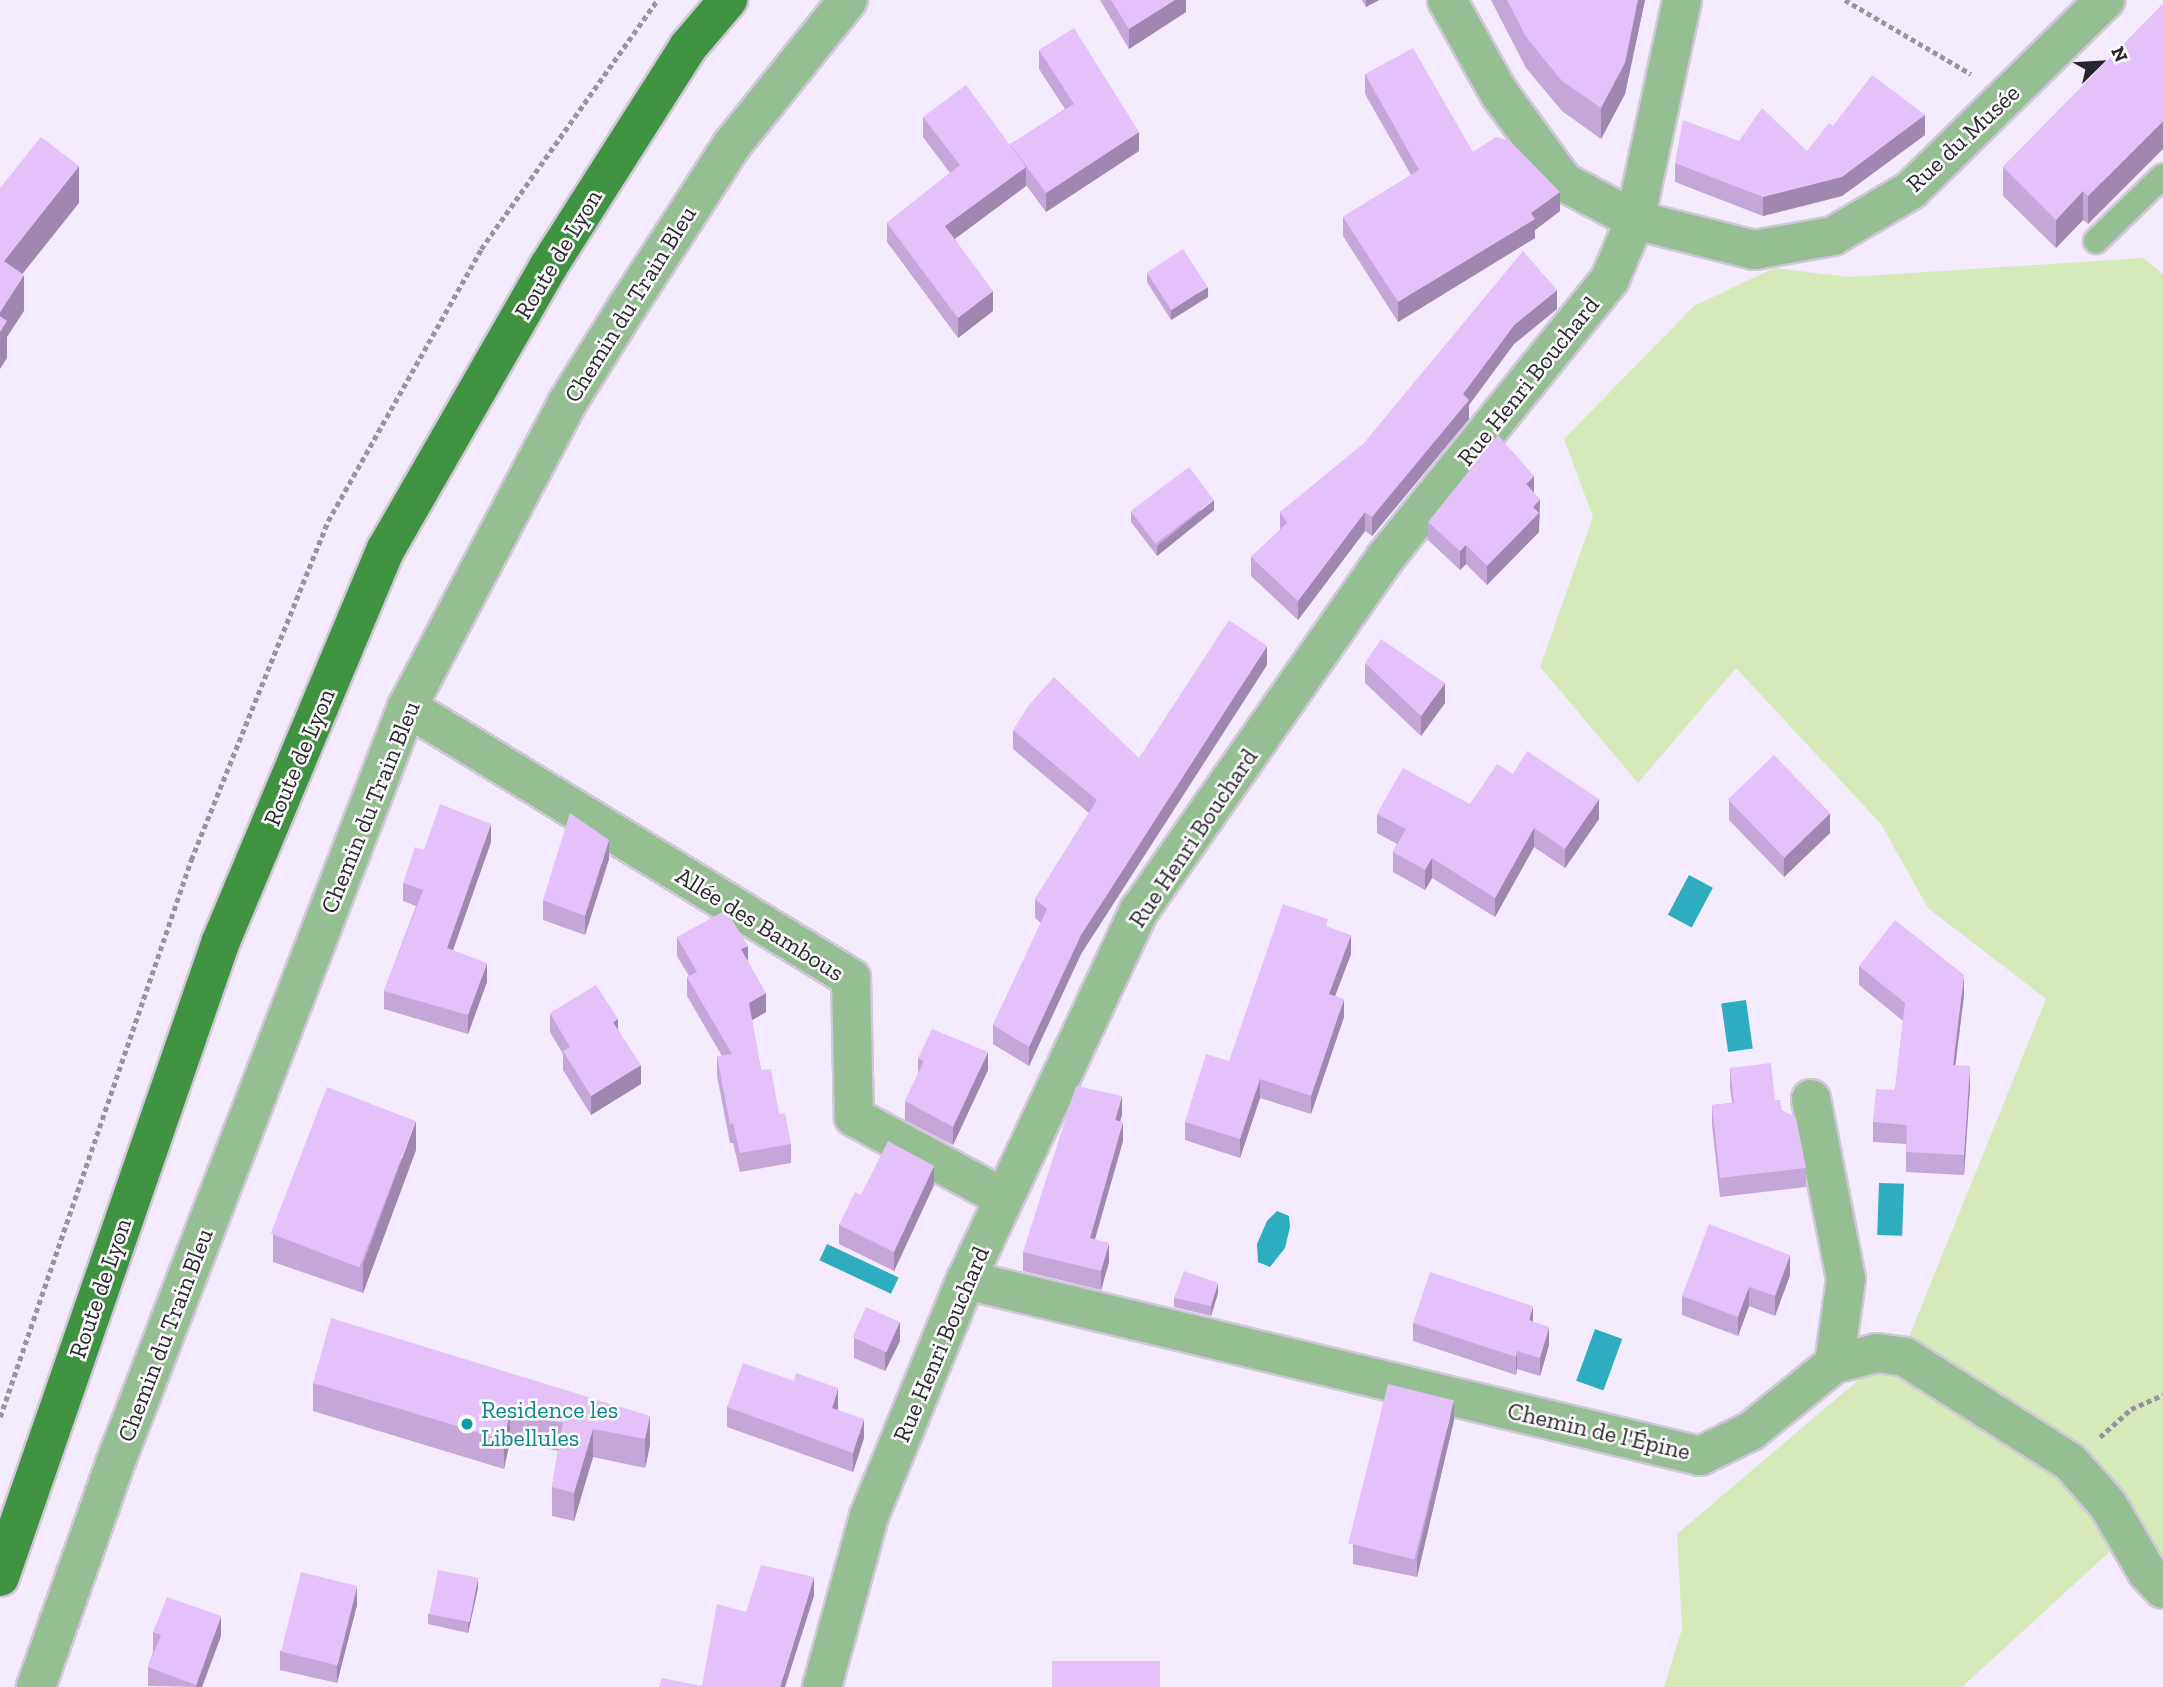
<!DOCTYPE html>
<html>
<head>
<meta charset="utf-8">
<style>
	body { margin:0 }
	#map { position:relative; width:2163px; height:1687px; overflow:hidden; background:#f5ebff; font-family:"Zilla Slab",serif }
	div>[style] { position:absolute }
	.green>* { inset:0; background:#d5e9b9 }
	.water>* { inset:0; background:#2dadbf; transform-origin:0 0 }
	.path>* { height:4.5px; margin-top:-2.25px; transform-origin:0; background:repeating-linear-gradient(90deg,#9992a0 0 5px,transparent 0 8.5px) }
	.roads { filter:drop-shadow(2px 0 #d0c7d9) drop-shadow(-2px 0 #d0c7d9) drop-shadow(0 2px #d0c7d9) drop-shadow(0 -2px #d0c7d9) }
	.service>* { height:24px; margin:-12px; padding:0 12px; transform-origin:12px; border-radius:12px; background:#95bf93 }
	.minor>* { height:38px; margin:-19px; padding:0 19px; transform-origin:19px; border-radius:19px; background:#95bf93 }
	.tertiary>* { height:38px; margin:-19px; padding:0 19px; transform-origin:19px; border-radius:19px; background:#95bf93 }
	.primary>* { height:38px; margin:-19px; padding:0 19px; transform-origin:19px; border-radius:19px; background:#409341 }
	.wall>* { inset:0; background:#c4a6d8 }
	.shaded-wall>* { inset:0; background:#a087b0 }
	.building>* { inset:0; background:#e4c1fb; transform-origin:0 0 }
	.dots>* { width:19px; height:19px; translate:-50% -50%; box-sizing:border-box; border:4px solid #fdfdfd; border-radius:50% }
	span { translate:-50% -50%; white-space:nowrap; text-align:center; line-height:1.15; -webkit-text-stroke:5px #fdfdfd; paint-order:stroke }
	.street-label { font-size:24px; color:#29252d }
	.culture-label { font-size:24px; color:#0d838f }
	.left { translate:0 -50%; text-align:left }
	.north { position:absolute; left:2065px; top:28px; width:70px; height:70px; -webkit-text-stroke:5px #fdfdfd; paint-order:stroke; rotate:66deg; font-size:19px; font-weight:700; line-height:28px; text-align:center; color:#29252d }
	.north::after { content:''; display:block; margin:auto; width:24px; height:32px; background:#29252d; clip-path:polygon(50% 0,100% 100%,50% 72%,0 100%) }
</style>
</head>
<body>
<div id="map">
	<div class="green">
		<div style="clip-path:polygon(2143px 258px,2163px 274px,2163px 1569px,2118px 1544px,1962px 1687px,1664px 1687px,1682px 1629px,1677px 1534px,1909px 1337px,2046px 999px,1928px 908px,1881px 824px,1736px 668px,1638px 783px,1540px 667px,1593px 517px,1564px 439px,1694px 306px,1774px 268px,1849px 277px)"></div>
	</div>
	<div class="water">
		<div style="left:1689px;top:875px;width:27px;height:45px;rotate:28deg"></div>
		<div style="left:1746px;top:1000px;width:49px;height:25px;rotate:82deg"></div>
		<div style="left:1879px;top:1183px;width:25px;height:52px;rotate:2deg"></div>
		<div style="clip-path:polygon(1277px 1211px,1289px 1216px,1290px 1227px,1285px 1248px,1270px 1267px,1258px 1262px,1257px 1244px,1267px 1221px)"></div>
		<div style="left:827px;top:1244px;width:79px;height:18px;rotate:25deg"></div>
		<div style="left:1595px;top:1329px;width:29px;height:55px;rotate:20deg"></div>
	</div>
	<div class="path">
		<div style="left:1845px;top:0;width:146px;rotate:30.4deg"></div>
		<div style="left:0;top:1417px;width:589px;rotate:-71.07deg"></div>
		<div style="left:191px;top:860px;width:366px;rotate:-68deg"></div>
		<div style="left:328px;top:521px;width:312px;rotate:-60.6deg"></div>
		<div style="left:481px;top:249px;width:305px;rotate:-54.7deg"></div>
		<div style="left:2100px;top:1437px;width:42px;rotate:-42.1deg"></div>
		<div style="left:2131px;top:1409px;width:35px;rotate:-24deg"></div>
	</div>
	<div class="roads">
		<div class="service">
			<div style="left:2096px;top:241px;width:93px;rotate:-44.1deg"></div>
		</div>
		<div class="minor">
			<div style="left:1447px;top:0;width:107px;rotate:60.8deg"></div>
			<div style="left:1499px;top:93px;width:110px;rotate:53.9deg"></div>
			<div style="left:1564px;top:182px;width:81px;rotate:28.2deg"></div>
			<div style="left:1635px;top:220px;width:123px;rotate:14.1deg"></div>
			<div style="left:1754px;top:250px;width:80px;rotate:-10deg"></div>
			<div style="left:1833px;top:236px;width:91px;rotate:-30.5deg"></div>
			<div style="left:1911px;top:190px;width:272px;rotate:-44.4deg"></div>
			<div style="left:407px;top:707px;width:520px;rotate:31.4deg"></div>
			<div style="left:851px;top:978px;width:139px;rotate:88.8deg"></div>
			<div style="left:854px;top:1117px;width:170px;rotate:28.4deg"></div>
			<div style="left:1811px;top:1099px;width:183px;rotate:79deg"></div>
			<div style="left:1846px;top:1279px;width:86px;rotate:98deg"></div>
			<div style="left:966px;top:1280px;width:755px;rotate:13.48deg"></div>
			<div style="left:1700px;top:1456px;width:57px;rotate:-26.1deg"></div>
			<div style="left:1751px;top:1431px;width:107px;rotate:-38.9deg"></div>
			<div style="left:1834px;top:1364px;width:44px;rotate:-14.3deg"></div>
			<div style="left:1877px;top:1353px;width:28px;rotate:8deg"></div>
			<div style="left:1905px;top:1357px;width:196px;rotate:32.5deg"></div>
			<div style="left:2070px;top:1462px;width:57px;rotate:48.5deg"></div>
			<div style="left:2108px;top:1505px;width:78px;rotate:59.8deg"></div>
			<div style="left:2147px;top:1572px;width:23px;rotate:47deg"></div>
			<div style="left:36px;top:1687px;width:248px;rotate:-70.5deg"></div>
			<div style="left:119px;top:1453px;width:800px;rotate:-68.89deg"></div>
			<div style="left:407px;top:707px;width:344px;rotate:-62.2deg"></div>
			<div style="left:567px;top:403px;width:113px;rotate:-58deg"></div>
			<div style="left:627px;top:307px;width:192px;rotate:-57.1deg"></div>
			<div style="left:731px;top:146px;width:187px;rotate:-51.3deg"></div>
		</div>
		<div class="tertiary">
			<div style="left:822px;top:1687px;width:177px;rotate:-74.6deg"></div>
			<div style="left:869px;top:1516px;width:255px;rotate:-67.7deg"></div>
			<div style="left:966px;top:1280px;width:408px;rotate:-64.9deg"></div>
			<div style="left:1139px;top:911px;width:430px;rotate:-55.1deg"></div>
			<div style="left:1385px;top:558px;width:358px;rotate:-51.1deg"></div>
			<div style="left:1610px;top:279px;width:64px;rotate:-67deg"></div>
			<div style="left:1635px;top:220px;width:225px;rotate:-77.9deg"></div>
		</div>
		<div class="primary">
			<div style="left:0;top:1577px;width:673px;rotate:-70.84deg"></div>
			<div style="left:221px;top:941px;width:425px;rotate:-67.2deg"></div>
			<div style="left:386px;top:549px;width:325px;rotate:-60.1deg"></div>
			<div style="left:548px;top:267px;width:261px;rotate:-57.5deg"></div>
			<div style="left:688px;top:47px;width:62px;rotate:-49.6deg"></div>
		</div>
	</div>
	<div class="wall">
		<div style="clip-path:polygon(1100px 0,1186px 0,1186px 12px,1129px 49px)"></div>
		<div style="clip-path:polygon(1362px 0,1379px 0,1366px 7px)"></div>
		<div style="clip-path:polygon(1491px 0,1645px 0,1625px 94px,1601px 139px,1562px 111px,1526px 68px)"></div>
		<div style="clip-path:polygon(2163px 4px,2088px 224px,2083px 220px,2056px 248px,2003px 196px,2003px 167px)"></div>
		<div style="clip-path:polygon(1039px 50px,1139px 151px,1046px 212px,1026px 185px,1026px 186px,955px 239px,993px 311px,958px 338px,887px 242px,887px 223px,950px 173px,923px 137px,923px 117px,1010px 145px,1065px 109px,1039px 69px)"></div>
		<div style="clip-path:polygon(1365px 74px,1473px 152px,1560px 211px,1535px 230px,1535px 238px,1398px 322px,1343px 236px,1343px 217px,1411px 175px,1365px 94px)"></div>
		<div style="clip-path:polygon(1833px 126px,1925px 135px,1842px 196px,1763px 216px,1675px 182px,1675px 163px,1739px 141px,1807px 151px)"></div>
		<div style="clip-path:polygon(1147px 273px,1208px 297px,1171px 320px,1147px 282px)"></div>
		<div style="clip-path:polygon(1557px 309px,1514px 344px,1469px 405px,1469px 419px,1372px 536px,1365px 531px,1298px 620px,1251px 576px,1251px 557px,1280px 530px,1280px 512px)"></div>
		<div style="clip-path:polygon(1534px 492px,1540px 517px,1539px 519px,1539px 532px,1487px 585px,1466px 564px,1460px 570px,1428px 540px,1428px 522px)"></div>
		<div style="clip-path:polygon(1214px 510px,1157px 556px,1131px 522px,1131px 512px)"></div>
		<div style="clip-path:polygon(1365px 663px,1445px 703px,1421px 736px,1365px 683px)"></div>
		<div style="clip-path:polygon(1267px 665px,1081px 954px,1029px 1066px,993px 1044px,993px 1025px,1041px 923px,1035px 918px,1035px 899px,1089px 813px,1013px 749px,1013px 730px,1139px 758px)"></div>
		<div style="clip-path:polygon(1513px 774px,1599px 819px,1565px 868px,1534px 847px,1495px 917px,1432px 878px,1425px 890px,1393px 872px,1393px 852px,1397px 844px,1377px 833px,1377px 814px,1470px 804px)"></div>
		<div style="clip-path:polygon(1729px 800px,1830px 833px,1784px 877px,1729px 820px)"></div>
		<div style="clip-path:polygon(491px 842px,453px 950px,487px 982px,468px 1034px,384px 1009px,384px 991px,416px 906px,403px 901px,403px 883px,424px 850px)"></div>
		<div style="clip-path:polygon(609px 859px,585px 935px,543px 920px,543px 900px)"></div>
		<div style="clip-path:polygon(1328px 927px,1351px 954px,1335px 996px,1344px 1017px,1311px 1114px,1260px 1098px,1240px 1158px,1185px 1140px,1185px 1122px)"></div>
		<div style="clip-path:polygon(677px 937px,748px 962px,766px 1012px,752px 1020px,761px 1070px,791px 1144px,791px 1163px,740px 1172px,733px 1143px,730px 1143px,717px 1076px,717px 1056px,722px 1056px,687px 996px,687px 977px,689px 976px,677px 956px)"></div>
		<div style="clip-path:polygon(1859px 966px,1964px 995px,1955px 1065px,1970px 1086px,1964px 1175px,1906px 1172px,1906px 1144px,1873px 1142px,1873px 1122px,1895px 1090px,1903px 1021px,1859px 985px)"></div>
		<div style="clip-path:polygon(550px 1013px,618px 1029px,641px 1084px,591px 1115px,563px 1070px,563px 1054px,550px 1032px)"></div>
		<div style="clip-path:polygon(918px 1058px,988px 1070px,953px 1145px,905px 1120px,905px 1101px,918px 1074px)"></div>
		<div style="clip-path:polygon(1730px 1068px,1775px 1100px,1806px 1168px,1806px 1187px,1720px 1197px,1712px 1125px,1712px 1105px,1732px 1103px,1730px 1087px)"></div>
		<div style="clip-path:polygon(1122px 1115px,1120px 1121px,1123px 1141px,1095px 1239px,1109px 1262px,1101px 1290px,1023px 1271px,1023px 1252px)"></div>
		<div style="clip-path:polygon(416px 1150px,363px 1293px,273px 1262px,273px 1234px)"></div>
		<div style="clip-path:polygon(934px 1185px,894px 1271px,839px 1244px,839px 1225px,861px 1195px)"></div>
		<div style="clip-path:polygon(1790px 1275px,1775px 1316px,1749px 1306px,1738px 1336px,1682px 1315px,1682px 1296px)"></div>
		<div style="clip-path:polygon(1218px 1293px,1211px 1316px,1174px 1307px,1174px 1298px)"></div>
		<div style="clip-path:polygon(1533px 1322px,1549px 1345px,1540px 1376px,1517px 1369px,1516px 1375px,1413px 1341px,1413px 1323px)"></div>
		<div style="clip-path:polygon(854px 1338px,900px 1341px,885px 1371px,854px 1358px)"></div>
		<div style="clip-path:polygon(313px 1383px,650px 1416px,650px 1445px,645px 1468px,593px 1457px,574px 1521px,552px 1516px,552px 1487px,558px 1451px,510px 1441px,504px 1469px,313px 1411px)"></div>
		<div style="clip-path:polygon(727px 1407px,838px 1407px,838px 1410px,864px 1438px,853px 1472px,727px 1427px)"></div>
		<div style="clip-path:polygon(1454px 1420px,1417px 1577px,1353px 1564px,1353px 1544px)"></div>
		<div style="clip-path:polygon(478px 1588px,468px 1633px,428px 1624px,428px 1614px)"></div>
		<div style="clip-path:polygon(357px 1605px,337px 1683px,280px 1670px,280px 1651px)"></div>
		<div style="clip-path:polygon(153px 1632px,221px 1636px,202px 1687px,148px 1686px,148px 1667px,153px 1652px)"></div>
	</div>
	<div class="shaded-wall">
		<div style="clip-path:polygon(1175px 0,1186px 0,1186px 12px,1129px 49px,1129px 29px)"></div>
		<div style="clip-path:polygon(1366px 0,1379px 0,1366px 7px)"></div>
		<div style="clip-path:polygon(1638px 0,1645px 0,1625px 94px,1601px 139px,1601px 108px)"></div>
		<div style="clip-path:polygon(1925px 115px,1925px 135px,1842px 196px,1763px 216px,1763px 197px)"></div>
		<div style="clip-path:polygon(2163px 121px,2163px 149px,2088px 224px,2088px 196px)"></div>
		<div style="clip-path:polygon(1139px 132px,1139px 151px,1046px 212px,1046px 193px)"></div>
		<div style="clip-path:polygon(79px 166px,79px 203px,4px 297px,4px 261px)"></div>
		<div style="clip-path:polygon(1026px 167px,1026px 186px,945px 246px,945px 226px)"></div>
		<div style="clip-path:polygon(2083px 191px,2083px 220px,2056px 248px,2056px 220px)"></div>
		<div style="clip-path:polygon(1560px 192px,1560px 211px,1535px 230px,1535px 238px,1398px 322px,1398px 302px,1531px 213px)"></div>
		<div style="clip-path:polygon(24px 275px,24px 311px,7px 337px,7px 358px,0 369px,0 312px)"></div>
		<div style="clip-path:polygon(1208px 287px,1208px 297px,1171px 320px,1171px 310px)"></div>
		<div style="clip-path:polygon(1557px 290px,1557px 309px,1514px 344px,1469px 405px,1469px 419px,1372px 536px,1372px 517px,1514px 325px)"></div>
		<div style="clip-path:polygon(993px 291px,993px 311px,958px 338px,958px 318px)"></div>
		<div style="clip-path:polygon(1534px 476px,1534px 495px,1526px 484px)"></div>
		<div style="clip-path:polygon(1540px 499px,1539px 532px,1487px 585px,1487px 566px)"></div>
		<div style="clip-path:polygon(1214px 500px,1214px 510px,1157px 556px,1157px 546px)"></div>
		<div style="clip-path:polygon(1365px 512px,1365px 531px,1298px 620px,1298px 601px)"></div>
		<div style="clip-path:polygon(1466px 545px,1466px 564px,1460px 570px,1460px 551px)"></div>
		<div style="clip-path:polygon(1267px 646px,1267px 665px,1081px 954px,1029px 1066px,1029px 1047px,1081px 935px)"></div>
		<div style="clip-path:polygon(1445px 683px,1445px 703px,1421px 736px,1421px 716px)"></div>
		<div style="clip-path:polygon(1599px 799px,1599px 819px,1565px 868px,1565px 849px)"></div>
		<div style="clip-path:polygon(1830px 813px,1830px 833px,1784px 877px,1784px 858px)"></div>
		<div style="clip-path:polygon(491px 824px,491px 842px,447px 967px,447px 948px)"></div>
		<div style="clip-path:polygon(1534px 828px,1534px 847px,1495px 917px,1495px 898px)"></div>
		<div style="clip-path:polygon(609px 840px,609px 859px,585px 935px,585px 916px)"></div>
		<div style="clip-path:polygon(1432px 858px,1432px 878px,1425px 890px,1425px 870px)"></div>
		<div style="clip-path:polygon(1351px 935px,1351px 954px,1329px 1012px,1329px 994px)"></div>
		<div style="clip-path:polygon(748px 946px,748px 965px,741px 949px)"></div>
		<div style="clip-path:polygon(487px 963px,487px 982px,468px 1034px,468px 1015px)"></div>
		<div style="clip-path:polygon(1964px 975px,1964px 995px,1953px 1085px,1953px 1065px)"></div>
		<div style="clip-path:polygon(766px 993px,766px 1012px,749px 1022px,749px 1003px)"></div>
		<div style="clip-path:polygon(1344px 999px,1344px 1017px,1311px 1114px,1311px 1096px)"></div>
		<div style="clip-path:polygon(618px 1019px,618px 1038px,613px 1022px)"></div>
		<div style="clip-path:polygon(988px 1052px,988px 1070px,953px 1145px,953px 1127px)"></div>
		<div style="clip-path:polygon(641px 1065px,641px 1084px,591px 1115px,591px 1096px)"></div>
		<div style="clip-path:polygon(1970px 1066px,1970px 1086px,1964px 1175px,1964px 1155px)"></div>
		<div style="clip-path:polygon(1260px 1079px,1260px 1098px,1240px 1158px,1240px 1139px)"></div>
		<div style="clip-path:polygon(1122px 1096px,1122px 1115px,1115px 1139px,1115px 1120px)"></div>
		<div style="clip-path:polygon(416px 1121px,416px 1150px,363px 1293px,363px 1264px)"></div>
		<div style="clip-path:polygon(1123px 1122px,1123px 1141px,1090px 1256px,1090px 1238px)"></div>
		<div style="clip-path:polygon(934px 1166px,934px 1185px,894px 1271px,894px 1252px)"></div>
		<div style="clip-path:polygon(1109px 1243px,1109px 1262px,1101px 1290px,1101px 1271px)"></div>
		<div style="clip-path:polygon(1790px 1255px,1790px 1275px,1775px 1316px,1775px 1296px)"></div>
		<div style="clip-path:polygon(1218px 1283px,1218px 1293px,1211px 1316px,1211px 1306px)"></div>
		<div style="clip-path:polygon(1749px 1287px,1749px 1306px,1738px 1336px,1738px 1317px)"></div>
		<div style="clip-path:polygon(1533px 1306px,1533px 1324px,1529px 1320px)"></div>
		<div style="clip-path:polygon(900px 1322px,900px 1341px,885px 1371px,885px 1351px)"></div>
		<div style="clip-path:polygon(1549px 1327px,1549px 1345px,1540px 1376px,1540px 1358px)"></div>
		<div style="clip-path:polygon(1517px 1351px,1517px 1369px,1516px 1375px,1516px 1357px)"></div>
		<div style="clip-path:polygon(838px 1388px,838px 1407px,832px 1428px,832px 1408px)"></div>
		<div style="clip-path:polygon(1454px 1400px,1454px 1420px,1417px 1577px,1417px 1558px)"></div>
		<div style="clip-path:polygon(510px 1412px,510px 1441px,504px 1469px,504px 1440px)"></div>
		<div style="clip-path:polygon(650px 1416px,650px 1445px,645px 1468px,645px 1439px)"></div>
		<div style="clip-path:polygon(864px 1419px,864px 1438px,853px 1472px,853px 1453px)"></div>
		<div style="clip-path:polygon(593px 1429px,593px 1457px,574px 1521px,574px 1493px)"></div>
		<div style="clip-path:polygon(814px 1577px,814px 1596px,785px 1687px,780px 1687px)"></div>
		<div style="clip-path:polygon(478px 1578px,478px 1588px,468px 1633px,468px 1623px)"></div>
		<div style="clip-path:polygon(357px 1586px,357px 1605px,337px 1683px,337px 1664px)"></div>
		<div style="clip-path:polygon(221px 1616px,221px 1636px,202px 1687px,196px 1687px)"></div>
	</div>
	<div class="building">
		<div style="clip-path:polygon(1111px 0,1175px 0,1129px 29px)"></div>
		<div style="clip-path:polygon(1507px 0,1638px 0,1625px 63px,1601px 108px,1562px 81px,1526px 37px)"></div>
		<div style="clip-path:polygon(2163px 4px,2163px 121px,2088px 196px,2083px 191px,2056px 220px,2003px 167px)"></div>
		<div style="clip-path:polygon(1074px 28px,1139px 132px,1046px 193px,1010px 144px,1074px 104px,1039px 50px)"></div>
		<div style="clip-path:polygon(1413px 48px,1473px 152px,1496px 137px,1510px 141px,1560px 192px,1531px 213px,1535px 219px,1398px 302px,1343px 217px,1419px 170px,1365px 74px)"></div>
		<div style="clip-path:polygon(1872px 75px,1925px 115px,1842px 177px,1763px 197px,1675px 163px,1683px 120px,1739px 141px,1762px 108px,1807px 151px,1829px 123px,1833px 126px)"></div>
		<div style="clip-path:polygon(966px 85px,1026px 167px,945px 226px,993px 291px,958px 318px,887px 223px,960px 165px,923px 117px)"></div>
		<div style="clip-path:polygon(41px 137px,79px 166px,4px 261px,24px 275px,0 312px,0 188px)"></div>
		<div style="left:1183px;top:249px;width:45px;height:43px;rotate:57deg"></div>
		<div style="clip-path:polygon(1523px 251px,1557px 290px,1514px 325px,1463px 394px,1469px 400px,1372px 517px,1365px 512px,1298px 601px,1251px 557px,1287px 523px,1280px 512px,1364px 443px)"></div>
		<div style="clip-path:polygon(0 316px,7px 321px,0 332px)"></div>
		<div style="clip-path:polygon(1498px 435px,1534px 476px,1526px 484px,1540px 499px,1533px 507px,1539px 513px,1487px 566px,1466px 545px,1460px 551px,1428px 522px)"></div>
		<div style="left:1189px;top:467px;width:41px;height:73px;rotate:53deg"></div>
		<div style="clip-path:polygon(1229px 620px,1267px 646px,1081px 935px,1029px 1047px,993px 1025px,1047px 909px,1035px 899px,1097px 800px,1013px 730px,1029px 705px,1054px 677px,1139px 758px)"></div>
		<div style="clip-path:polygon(1381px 639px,1445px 683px,1421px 716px,1365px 663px)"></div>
		<div style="clip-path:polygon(1527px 751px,1599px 799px,1565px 849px,1534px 828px,1495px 898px,1432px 858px,1425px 870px,1393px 852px,1406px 829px,1377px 814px,1403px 768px,1470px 804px,1497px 764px,1513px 774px)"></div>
		<div style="left:1774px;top:755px;width:81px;height:64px;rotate:46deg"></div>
		<div style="clip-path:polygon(440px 804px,491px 824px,447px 948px,487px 963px,468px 1015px,384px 991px,423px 890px,403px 883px,415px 847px,424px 850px)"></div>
		<div style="clip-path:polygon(570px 813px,609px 840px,585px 916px,543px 900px)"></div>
		<div style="clip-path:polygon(1283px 904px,1328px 919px,1326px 926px,1351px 935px,1329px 994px,1344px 999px,1311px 1096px,1260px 1079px,1240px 1139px,1185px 1122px,1206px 1054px,1229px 1061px)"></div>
		<div style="clip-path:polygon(726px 910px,748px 946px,741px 949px,766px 993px,749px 1003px,761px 1070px,771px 1069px,779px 1114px,785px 1113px,791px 1144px,740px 1153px,733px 1123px,730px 1124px,717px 1056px,732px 1054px,687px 977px,697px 972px,677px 937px)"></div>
		<div style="clip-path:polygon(1895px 920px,1964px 975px,1953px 1065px,1970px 1066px,1964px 1155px,1906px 1152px,1907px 1125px,1873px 1122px,1876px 1089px,1895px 1090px,1905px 1003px,1859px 966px)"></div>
		<div style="clip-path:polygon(596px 985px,618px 1019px,613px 1022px,641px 1065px,591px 1096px,563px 1051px,570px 1047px,550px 1013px)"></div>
		<div style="clip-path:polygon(932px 1029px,988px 1052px,953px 1127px,905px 1101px,924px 1061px,918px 1058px)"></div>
		<div style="clip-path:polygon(1771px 1063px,1775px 1100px,1780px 1100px,1782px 1110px,1796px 1118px,1806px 1168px,1720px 1178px,1712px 1105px,1734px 1103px,1730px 1068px)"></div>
		<div style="clip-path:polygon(1076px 1086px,1122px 1096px,1115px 1120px,1123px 1122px,1090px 1238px,1109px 1243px,1101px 1271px,1023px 1252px)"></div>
		<div style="left:327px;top:1087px;width:95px;height:157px;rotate:21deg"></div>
		<div style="clip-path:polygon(888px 1141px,934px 1166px,894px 1252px,839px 1225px,855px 1192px,861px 1195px)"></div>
		<div style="clip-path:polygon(1709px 1224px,1790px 1255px,1775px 1296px,1749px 1287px,1738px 1317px,1682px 1296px)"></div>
		<div style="clip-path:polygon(1184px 1271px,1218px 1283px,1211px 1306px,1174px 1298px)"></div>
		<div style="clip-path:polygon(1430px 1272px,1533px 1306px,1529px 1320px,1549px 1327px,1540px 1358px,1517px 1351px,1516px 1357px,1413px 1323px)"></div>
		<div style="left:866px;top:1307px;width:37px;height:33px;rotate:24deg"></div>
		<div style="clip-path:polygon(331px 1318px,650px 1416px,645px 1439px,593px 1429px,574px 1493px,552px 1487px,563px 1423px,510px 1412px,504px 1440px,313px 1383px)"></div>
		<div style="clip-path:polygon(743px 1363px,794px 1381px,796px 1373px,838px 1388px,832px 1408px,864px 1419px,853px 1453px,727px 1407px)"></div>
		<div style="left:1388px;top:1384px;width:68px;height:164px;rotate:14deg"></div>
		<div style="clip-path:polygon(761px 1565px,814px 1577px,780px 1687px,659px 1687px,662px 1678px,702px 1686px,717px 1604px,746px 1612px)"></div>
		<div style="left:438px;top:1570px;width:41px;height:45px;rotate:11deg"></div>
		<div style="left:301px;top:1572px;width:58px;height:82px;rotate:14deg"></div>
		<div style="clip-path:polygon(167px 1597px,221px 1616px,196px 1685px,148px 1667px,161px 1635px,153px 1632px)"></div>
		<div style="left:1052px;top:1661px;width:108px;height:26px"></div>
	</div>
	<div class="dots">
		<div style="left:467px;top:1424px;background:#0f9aa8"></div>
	</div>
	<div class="street-label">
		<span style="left:1963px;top:138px;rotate:-43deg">Rue du Musée</span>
		<span style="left:558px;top:254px;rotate:-59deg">Route de Lyon</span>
		<span style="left:630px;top:304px;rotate:-58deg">Chemin du Train Bleu</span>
		<span style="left:1528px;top:381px;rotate:-51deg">Rue Henri Bouchard</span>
		<span style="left:299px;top:757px;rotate:-67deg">Route de Lyon</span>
		<span style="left:370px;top:807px;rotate:-68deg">Chemin du Train Bleu</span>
		<span style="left:1193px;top:838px;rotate:-56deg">Rue Henri Bouchard</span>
		<span style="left:760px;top:924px;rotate:32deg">Allée des Bambous</span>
		<span style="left:100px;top:1288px;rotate:-71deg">Route de Lyon</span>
		<span style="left:165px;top:1335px;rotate:-69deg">Chemin du Train Bleu</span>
		<span style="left:941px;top:1344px;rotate:-67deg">Rue Henri Bouchard</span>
		<span style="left:1599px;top:1431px;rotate:13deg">Chemin de l'Épine</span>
	</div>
	<div class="culture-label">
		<span class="left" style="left:481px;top:1424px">Residence les<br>Libellules</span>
	</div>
	<div class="north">N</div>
</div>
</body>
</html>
